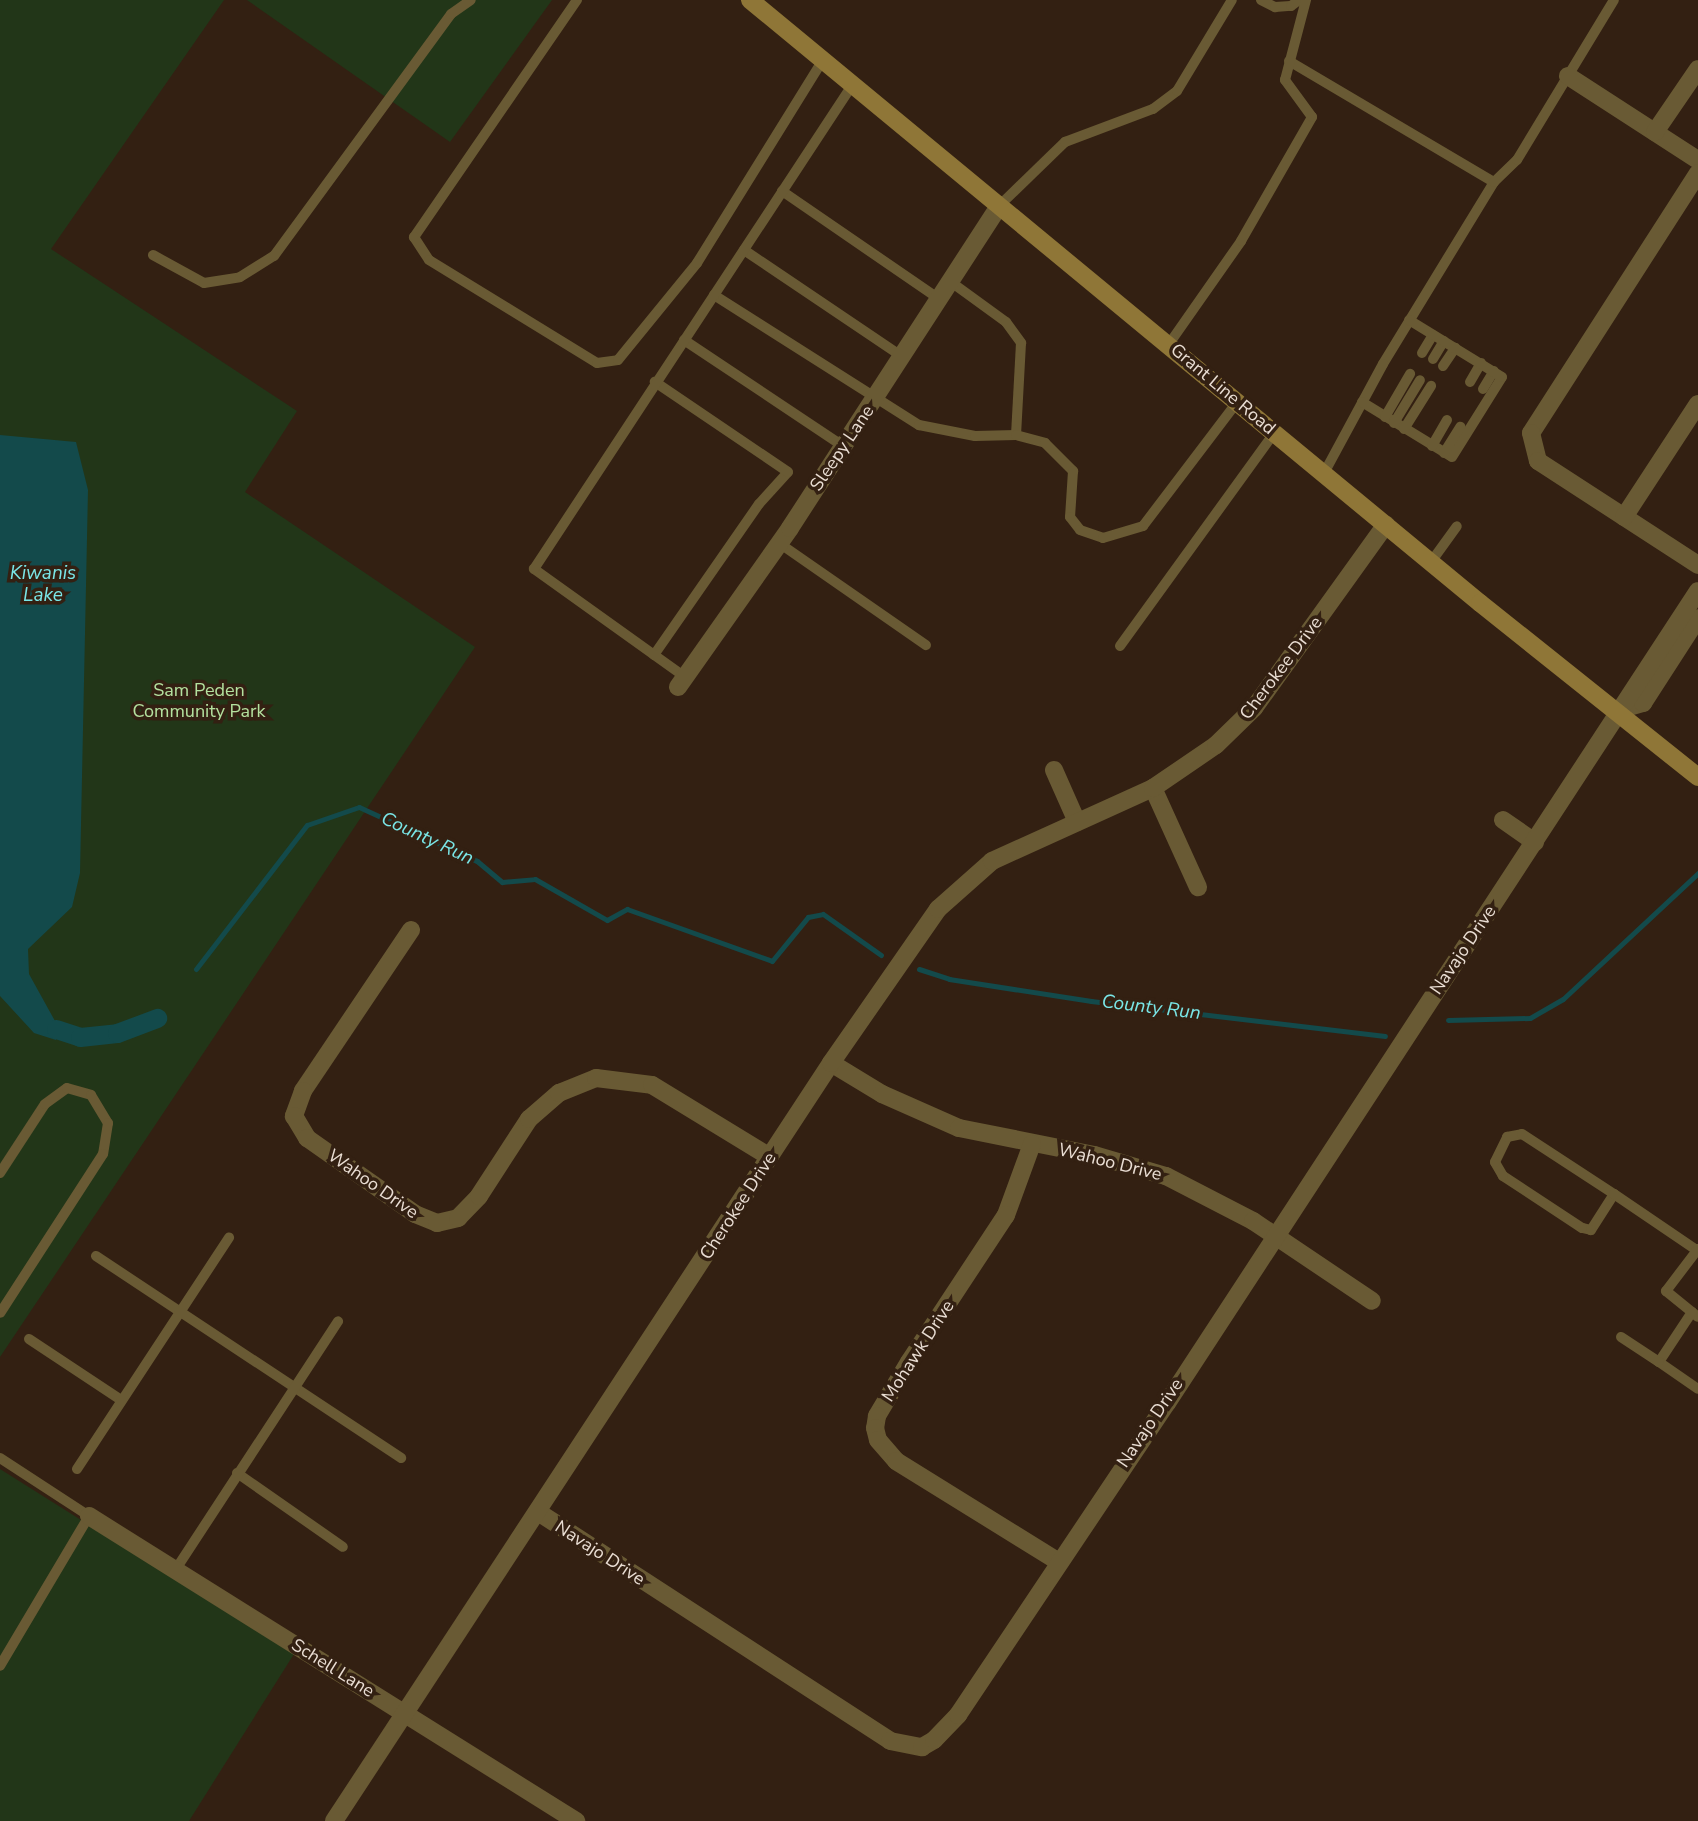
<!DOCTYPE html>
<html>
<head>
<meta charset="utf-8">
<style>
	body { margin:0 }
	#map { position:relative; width:1698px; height:1821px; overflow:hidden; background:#332012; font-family:"Nunito Sans",sans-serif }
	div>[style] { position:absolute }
	.green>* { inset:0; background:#223618 }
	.water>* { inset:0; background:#134a4b }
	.stream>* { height:5px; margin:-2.5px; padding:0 2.5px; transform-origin:2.5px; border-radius:2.5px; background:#134a4b }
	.canal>* { height:19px; margin:-9.5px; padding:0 9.5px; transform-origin:9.5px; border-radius:9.5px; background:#134a4b }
	.service>* { height:10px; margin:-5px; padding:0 5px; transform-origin:5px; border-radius:5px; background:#695a34 }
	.minor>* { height:18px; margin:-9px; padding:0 9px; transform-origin:9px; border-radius:9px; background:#695a34 }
	.secondary>* { height:18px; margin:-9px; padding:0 9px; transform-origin:9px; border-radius:9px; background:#8f7637 }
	span { translate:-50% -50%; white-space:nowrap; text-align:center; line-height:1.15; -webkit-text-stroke:7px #332012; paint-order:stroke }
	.street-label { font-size:18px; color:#eaded4 }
	.park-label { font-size:18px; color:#b4e19f }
	.water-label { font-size:19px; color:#7ae6e7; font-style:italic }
</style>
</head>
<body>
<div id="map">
	<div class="green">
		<div style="clip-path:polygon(0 0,224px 0,51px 249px,297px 411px,245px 492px,475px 647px,0 1357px)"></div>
		<div style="clip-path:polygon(247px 0,552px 0,450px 142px)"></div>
		<div style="clip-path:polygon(0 1469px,294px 1654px,189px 1821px,0 1821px)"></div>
	</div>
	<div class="water">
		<div style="clip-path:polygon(0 435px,76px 442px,88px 490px,80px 873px,72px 907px,28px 949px,29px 974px,55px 1021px,56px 1040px,34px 1033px,0 996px)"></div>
	</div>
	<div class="stream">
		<div style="left:196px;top:969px;width:182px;rotate:-52.4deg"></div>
		<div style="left:307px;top:825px;width:55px;rotate:-19.1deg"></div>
		<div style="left:359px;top:807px;width:130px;rotate:24.6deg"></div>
		<div style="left:477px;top:861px;width:33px;rotate:40deg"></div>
		<div style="left:502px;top:882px;width:33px;rotate:-5deg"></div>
		<div style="left:535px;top:879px;width:83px;rotate:29.7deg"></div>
		<div style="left:607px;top:920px;width:23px;rotate:-29deg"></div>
		<div style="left:627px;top:909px;width:154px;rotate:19.7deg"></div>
		<div style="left:772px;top:961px;width:57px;rotate:-50.7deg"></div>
		<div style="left:808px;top:917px;width:15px;rotate:-11deg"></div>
		<div style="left:823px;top:914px;width:71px;rotate:35.3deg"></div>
		<div style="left:919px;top:969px;width:32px;rotate:18deg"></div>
		<div style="left:949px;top:979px;width:144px;rotate:8.8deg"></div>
		<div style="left:1091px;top:1001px;width:296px;rotate:6.8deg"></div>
		<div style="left:1448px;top:1020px;width:82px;rotate:-1.4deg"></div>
		<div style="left:1530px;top:1018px;width:38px;rotate:-30deg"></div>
		<div style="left:1563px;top:999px;width:185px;rotate:-43deg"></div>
	</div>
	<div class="canal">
		<div style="left:56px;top:1029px;width:25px;rotate:18deg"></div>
		<div style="left:80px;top:1037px;width:37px;rotate:-6deg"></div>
		<div style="left:117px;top:1033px;width:43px;rotate:-20.6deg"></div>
	</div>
	<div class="service">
		<div style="left:577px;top:0;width:288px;rotate:124.5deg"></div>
		<div style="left:414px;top:237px;width:27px;rotate:57deg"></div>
		<div style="left:429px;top:260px;width:197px;rotate:31.5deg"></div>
		<div style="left:597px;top:363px;width:21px;rotate:-8deg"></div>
		<div style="left:618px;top:360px;width:125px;rotate:-50.8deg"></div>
		<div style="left:697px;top:263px;width:239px;rotate:-58.2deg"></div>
		<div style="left:1261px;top:0;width:16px;rotate:27deg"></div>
		<div style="left:1275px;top:7px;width:16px;rotate:-4deg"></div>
		<div style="left:1291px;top:6px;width:10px;rotate:-37deg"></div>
		<div style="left:1289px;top:61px;width:238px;rotate:30.6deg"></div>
		<div style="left:1494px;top:182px;width:213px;rotate:121.4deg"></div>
		<div style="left:1383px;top:364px;width:124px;rotate:118.4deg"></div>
		<div style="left:1494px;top:182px;width:32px;rotate:-44deg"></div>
		<div style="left:1517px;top:160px;width:187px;rotate:-58.8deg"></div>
		<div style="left:782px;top:191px;width:191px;rotate:34.5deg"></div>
		<div style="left:1000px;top:205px;width:91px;rotate:-44.1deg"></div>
		<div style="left:1065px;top:142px;width:94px;rotate:-20.6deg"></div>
		<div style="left:1153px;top:109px;width:30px;rotate:-37deg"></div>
		<div style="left:1177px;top:91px;width:106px;rotate:-58.9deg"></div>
		<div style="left:744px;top:250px;width:189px;rotate:34deg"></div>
		<div style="left:153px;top:255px;width:58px;rotate:28.8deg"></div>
		<div style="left:204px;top:283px;width:36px;rotate:-9deg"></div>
		<div style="left:240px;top:277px;width:40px;rotate:-32deg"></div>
		<div style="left:274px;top:256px;width:300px;rotate:-53.8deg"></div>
		<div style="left:451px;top:14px;width:24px;rotate:-35deg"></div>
		<div style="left:951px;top:282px;width:68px;rotate:36deg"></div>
		<div style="left:1006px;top:322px;width:26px;rotate:54deg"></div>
		<div style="left:1021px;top:343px;width:92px;rotate:93.1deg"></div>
		<div style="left:714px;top:295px;width:243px;rotate:32.4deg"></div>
		<div style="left:919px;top:425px;width:57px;rotate:11.1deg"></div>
		<div style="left:975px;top:436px;width:41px;rotate:-1.4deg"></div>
		<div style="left:1016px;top:435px;width:30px;rotate:15deg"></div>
		<div style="left:1045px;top:443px;width:40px;rotate:45deg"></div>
		<div style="left:1073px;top:471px;width:46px;rotate:93.7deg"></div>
		<div style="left:1070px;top:517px;width:16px;rotate:52deg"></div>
		<div style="left:1080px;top:530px;width:24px;rotate:19deg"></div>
		<div style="left:1103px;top:538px;width:42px;rotate:-16.7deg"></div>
		<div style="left:1143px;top:526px;width:157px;rotate:-52.8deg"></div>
		<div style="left:684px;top:340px;width:191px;rotate:33.7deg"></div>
		<div style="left:1169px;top:344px;width:126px;rotate:-55deg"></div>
		<div style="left:1241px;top:241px;width:143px;rotate:-60.2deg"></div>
		<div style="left:1312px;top:117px;width:46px;rotate:-126.1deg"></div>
		<div style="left:1285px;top:80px;width:83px;rotate:-75.3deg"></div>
		<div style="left:1422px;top:353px;width:21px;rotate:-59deg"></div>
		<div style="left:1433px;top:359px;width:21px;rotate:-59deg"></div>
		<div style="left:1443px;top:366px;width:22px;rotate:-56deg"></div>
		<div style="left:1470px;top:382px;width:22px;rotate:-60deg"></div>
		<div style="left:1483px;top:389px;width:21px;rotate:-59deg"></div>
		<div style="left:1362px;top:402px;width:105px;rotate:31.4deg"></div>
		<div style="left:1452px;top:457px;width:94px;rotate:-58deg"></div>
		<div style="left:1502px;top:377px;width:109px;rotate:-148.5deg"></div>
		<div style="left:1385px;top:417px;width:50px;rotate:-59.8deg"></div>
		<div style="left:1394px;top:423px;width:50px;rotate:-58.8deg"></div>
		<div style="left:1404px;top:429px;width:51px;rotate:-57.9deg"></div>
		<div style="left:1432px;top:446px;width:30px;rotate:-60deg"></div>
		<div style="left:1444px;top:453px;width:31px;rotate:-58deg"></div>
		<div style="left:779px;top:543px;width:179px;rotate:34.8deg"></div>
		<div style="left:1431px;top:562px;width:44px;rotate:-54.2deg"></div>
		<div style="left:1120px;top:646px;width:264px;rotate:-54.1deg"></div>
		<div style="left:654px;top:655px;width:184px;rotate:-55.2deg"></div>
		<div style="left:759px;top:504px;width:43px;rotate:-47.8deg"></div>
		<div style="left:788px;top:472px;width:161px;rotate:-145.9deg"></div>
		<div style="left:685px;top:677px;width:186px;rotate:-144.4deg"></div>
		<div style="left:534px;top:569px;width:581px;rotate:-56.67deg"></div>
		<div style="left:0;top:1173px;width:82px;rotate:-56.9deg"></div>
		<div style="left:45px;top:1104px;width:27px;rotate:-36deg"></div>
		<div style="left:67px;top:1088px;width:25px;rotate:16deg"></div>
		<div style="left:91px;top:1095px;width:33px;rotate:59deg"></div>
		<div style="left:108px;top:1123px;width:31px;rotate:99deg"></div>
		<div style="left:103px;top:1154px;width:189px;rotate:122.9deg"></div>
		<div style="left:1614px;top:1194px;width:43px;rotate:122.6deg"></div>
		<div style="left:1591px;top:1230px;width:9px;rotate:-167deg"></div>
		<div style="left:1582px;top:1228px;width:95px;rotate:-146.6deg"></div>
		<div style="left:1503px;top:1176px;width:16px;rotate:-120deg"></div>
		<div style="left:1495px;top:1162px;width:28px;rotate:-64deg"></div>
		<div style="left:1507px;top:1137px;width:15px;rotate:-11deg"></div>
		<div style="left:1522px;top:1134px;width:110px;rotate:33.1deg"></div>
		<div style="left:1614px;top:1194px;width:102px;rotate:34.2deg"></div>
		<div style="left:1698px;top:1249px;width:53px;rotate:127.3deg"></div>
		<div style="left:1666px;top:1291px;width:41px;rotate:39.1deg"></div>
		<div style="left:96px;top:1256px;width:366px;rotate:33.5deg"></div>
		<div style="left:1692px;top:1312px;width:60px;rotate:123.4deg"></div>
		<div style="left:1659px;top:1362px;width:47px;rotate:34.7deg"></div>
		<div style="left:1621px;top:1337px;width:45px;rotate:33.3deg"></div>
		<div style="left:29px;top:1339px;width:110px;rotate:33.5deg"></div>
		<div style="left:0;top:1458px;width:106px;rotate:33.1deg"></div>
		<div style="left:89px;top:1516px;width:174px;rotate:120.7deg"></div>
		<div style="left:77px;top:1469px;width:277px;rotate:-56.7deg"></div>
		<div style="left:237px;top:1473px;width:129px;rotate:34.9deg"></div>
		<div style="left:176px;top:1569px;width:296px;rotate:-56.8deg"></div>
	</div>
	<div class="minor">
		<div style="left:1568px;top:76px;width:155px;rotate:32.9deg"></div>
		<div style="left:1655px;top:132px;width:76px;rotate:-55.7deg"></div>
		<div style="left:1698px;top:173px;width:309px;rotate:122.7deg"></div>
		<div style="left:1531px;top:433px;width:29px;rotate:76deg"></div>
		<div style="left:1538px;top:461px;width:191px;rotate:33deg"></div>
		<div style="left:1624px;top:517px;width:135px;rotate:-56.8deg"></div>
		<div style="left:678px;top:687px;width:194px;rotate:-54.8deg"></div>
		<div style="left:790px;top:528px;width:385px;rotate:-57deg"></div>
		<div style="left:1625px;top:708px;width:19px;rotate:-16deg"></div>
		<div style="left:1643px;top:703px;width:101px;rotate:-57.1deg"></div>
		<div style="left:1054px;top:770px;width:57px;rotate:66.1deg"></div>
		<div style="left:1153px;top:788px;width:109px;rotate:65.6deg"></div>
		<div style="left:1503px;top:820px;width:39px;rotate:35deg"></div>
		<div style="left:411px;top:930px;width:194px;rotate:123.9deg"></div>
		<div style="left:303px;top:1091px;width:27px;rotate:110deg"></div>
		<div style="left:294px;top:1116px;width:26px;rotate:59deg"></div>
		<div style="left:307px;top:1138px;width:132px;rotate:35.1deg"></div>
		<div style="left:415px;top:1214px;width:24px;rotate:22deg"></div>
		<div style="left:437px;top:1223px;width:22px;rotate:-13deg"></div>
		<div style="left:458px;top:1218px;width:30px;rotate:-46deg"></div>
		<div style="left:479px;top:1196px;width:92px;rotate:-57deg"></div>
		<div style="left:529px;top:1119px;width:40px;rotate:-41deg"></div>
		<div style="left:559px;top:1093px;width:40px;rotate:-22deg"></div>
		<div style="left:596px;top:1078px;width:56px;rotate:7.1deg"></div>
		<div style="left:652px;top:1085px;width:138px;rotate:31.4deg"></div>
		<div style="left:831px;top:1063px;width:60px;rotate:31.3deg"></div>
		<div style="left:882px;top:1094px;width:84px;rotate:23.8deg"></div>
		<div style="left:959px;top:1128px;width:138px;rotate:11.3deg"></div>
		<div style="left:1094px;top:1155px;width:75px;rotate:16.3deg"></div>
		<div style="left:1166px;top:1176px;width:98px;rotate:27.3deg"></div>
		<div style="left:1253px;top:1221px;width:143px;rotate:33.9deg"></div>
		<div style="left:1032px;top:1144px;width:76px;rotate:110.1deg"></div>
		<div style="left:1006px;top:1215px;width:176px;rotate:123.4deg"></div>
		<div style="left:909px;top:1362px;width:63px;rotate:120.7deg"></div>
		<div style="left:877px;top:1416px;width:12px;rotate:99deg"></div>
		<div style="left:875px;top:1428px;width:12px;rotate:76deg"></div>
		<div style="left:878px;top:1440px;width:28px;rotate:49deg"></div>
		<div style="left:896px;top:1461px;width:192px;rotate:31.8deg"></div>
		<div style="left:538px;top:1512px;width:420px;rotate:33deg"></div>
		<div style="left:890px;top:1741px;width:33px;rotate:11deg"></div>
		<div style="left:922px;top:1747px;width:14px;rotate:-30deg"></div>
		<div style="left:934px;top:1740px;width:35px;rotate:-46deg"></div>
		<div style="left:958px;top:1715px;width:376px;rotate:-56.2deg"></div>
		<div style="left:1167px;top:1403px;width:970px;rotate:-56.82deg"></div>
		<div style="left:89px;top:1516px;width:575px;rotate:32.06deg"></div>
		<div style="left:334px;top:1821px;width:906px;rotate:-56.75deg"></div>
		<div style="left:831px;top:1063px;width:188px;rotate:-55.2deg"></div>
		<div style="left:938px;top:909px;width:72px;rotate:-41.6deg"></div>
		<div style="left:992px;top:861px;width:177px;rotate:-24.4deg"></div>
		<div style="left:1153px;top:788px;width:76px;rotate:-34.3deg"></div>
		<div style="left:1216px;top:745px;width:53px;rotate:-44.2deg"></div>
		<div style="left:1254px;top:708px;width:226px;rotate:-54.3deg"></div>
	</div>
	<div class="secondary">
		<div style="left:750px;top:0;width:947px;rotate:39.56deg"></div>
		<div style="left:1480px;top:603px;width:279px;rotate:38.6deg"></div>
	</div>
	<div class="street-label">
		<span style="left:1223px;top:389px;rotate:40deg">Grant Line Road</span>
		<span style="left:842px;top:448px;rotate:-56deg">Sleepy Lane</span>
		<span style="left:1281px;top:668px;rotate:-53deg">Cherokee Drive</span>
		<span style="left:1463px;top:950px;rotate:-56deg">Navajo Drive</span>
		<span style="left:1110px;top:1162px;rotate:14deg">Wahoo Drive</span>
		<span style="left:373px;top:1184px;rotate:35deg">Wahoo Drive</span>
		<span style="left:738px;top:1206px;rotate:-57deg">Cherokee Drive</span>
		<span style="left:918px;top:1351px;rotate:-57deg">Mohawk Drive</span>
		<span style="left:1150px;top:1423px;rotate:-56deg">Navajo Drive</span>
		<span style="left:600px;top:1553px;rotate:33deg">Navajo Drive</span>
		<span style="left:333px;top:1668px;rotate:32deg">Schell Lane</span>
	</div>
	<div class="park-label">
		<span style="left:199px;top:701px">Sam Peden<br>Community Park</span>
	</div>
	<div class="water-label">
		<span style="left:43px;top:585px">Kiwanis<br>Lake</span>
		<span style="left:427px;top:839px;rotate:25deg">County Run</span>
		<span style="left:1151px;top:1008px;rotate:7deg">County Run</span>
	</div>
</div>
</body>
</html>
